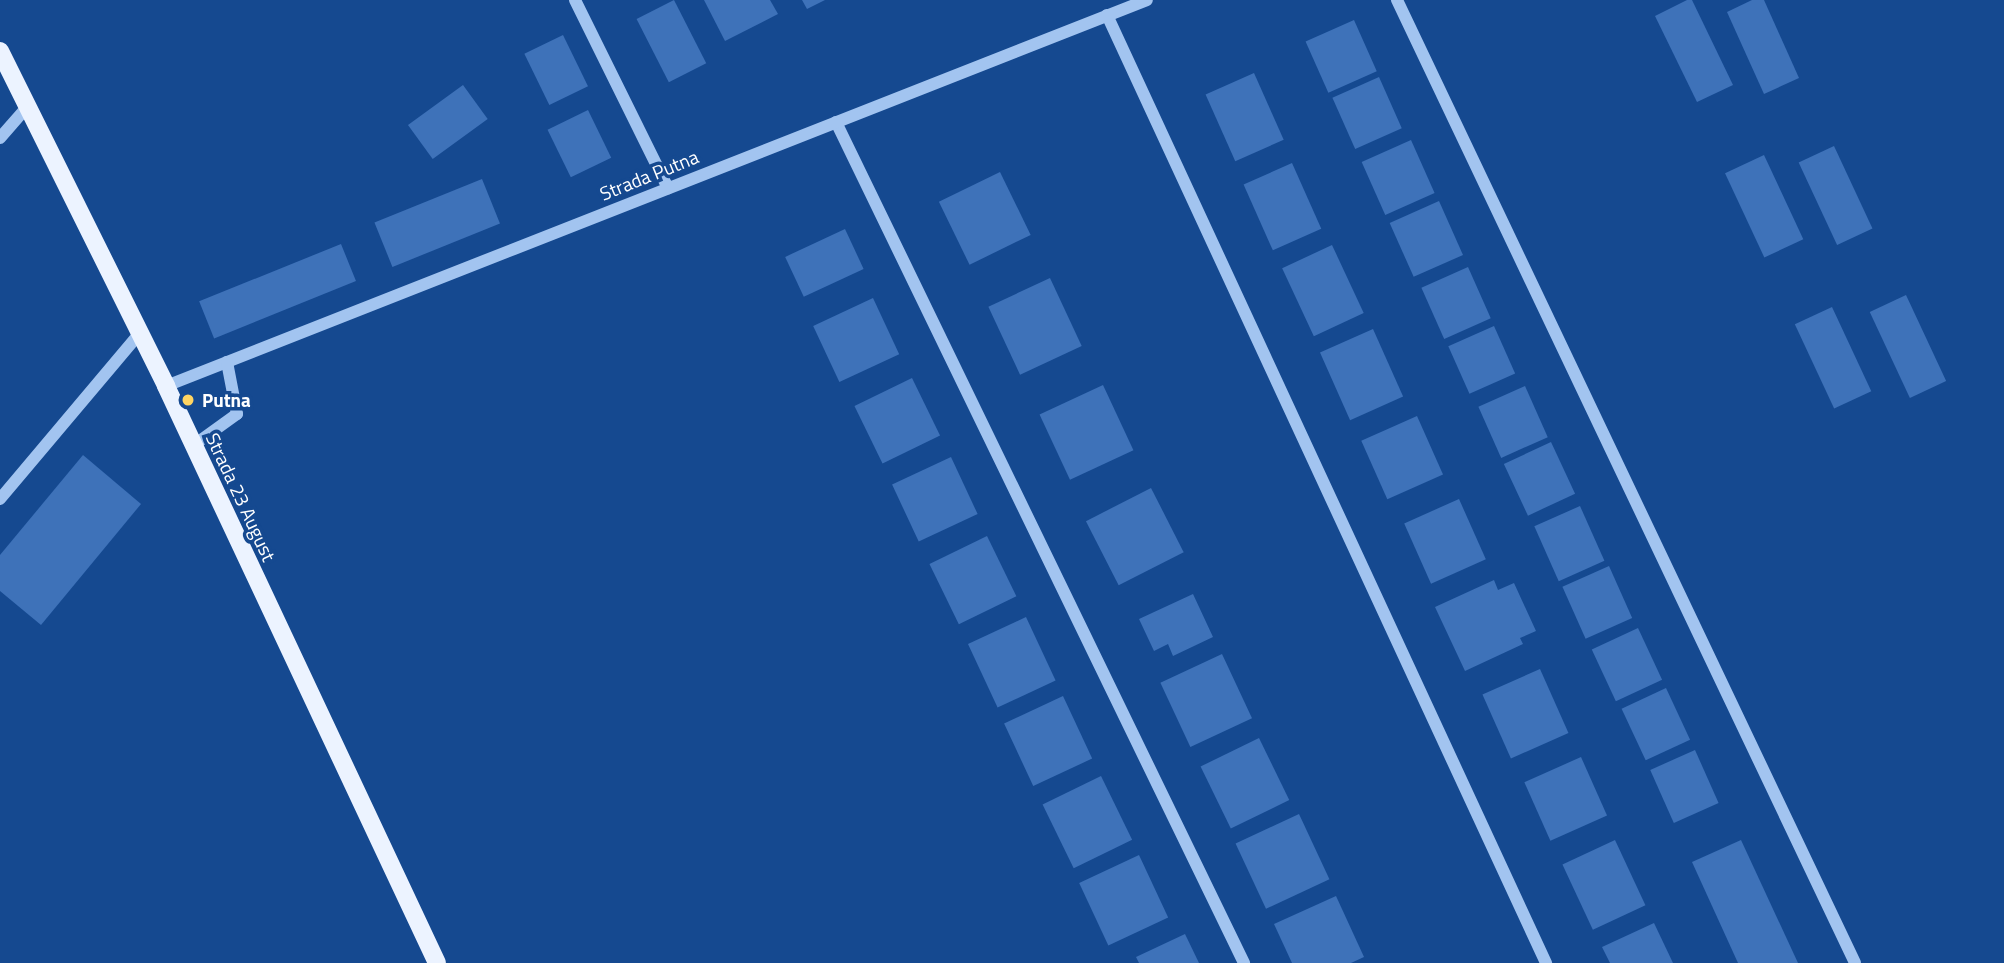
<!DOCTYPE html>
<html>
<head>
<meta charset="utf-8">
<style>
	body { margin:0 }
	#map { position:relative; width:2004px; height:963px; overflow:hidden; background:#154990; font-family:"Titillium Web",sans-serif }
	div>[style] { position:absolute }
	.building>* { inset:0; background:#3e72b9; transform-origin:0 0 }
	.minor>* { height:12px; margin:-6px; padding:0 6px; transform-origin:6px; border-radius:6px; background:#a2c4f0 }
	.major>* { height:18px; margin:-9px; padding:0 9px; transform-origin:9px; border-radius:9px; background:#ecf3ff }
	.dots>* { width:19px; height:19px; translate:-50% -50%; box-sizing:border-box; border:4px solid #154990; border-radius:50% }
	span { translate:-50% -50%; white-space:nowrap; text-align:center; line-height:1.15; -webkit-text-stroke:7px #154990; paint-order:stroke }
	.street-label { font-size:19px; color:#fff }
	.poi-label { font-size:19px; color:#fff; font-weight:700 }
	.left { translate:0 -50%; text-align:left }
</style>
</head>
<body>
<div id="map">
	<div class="building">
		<div style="left:674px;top:0;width:71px;height:42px;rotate:63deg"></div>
		<div style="clip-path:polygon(704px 0,770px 0,778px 14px,725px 41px)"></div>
		<div style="clip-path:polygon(802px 0,825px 0,807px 9px)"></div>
		<div style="clip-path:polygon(1687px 0,1692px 0,1733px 85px,1697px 102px,1655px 16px)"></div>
		<div style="clip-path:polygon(1752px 0,1764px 0,1799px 78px,1764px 94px,1727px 12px)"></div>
		<div style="left:1354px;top:20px;width:56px;height:53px;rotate:66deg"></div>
		<div style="left:563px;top:35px;width:57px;height:43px;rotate:64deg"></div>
		<div style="left:1254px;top:73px;width:73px;height:53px;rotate:66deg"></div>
		<div style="left:1379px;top:77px;width:56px;height:51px;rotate:66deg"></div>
		<div style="left:463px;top:85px;width:42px;height:68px;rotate:54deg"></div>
		<div style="left:588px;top:110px;width:53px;height:45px;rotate:64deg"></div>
		<div style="left:1411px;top:140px;width:58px;height:54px;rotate:66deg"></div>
		<div style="left:1834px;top:146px;width:91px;height:39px;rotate:65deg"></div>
		<div style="left:1764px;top:155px;width:93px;height:43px;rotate:65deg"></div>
		<div style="left:1292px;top:163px;width:72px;height:53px;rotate:66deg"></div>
		<div style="left:1000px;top:172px;width:70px;height:68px;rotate:64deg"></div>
		<div style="left:482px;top:179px;width:48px;height:116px;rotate:68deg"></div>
		<div style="left:1439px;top:201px;width:59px;height:54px;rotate:66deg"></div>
		<div style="left:845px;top:229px;width:44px;height:66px;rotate:65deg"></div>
		<div style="left:341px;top:244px;width:40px;height:153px;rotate:68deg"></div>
		<div style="left:1332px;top:245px;width:75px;height:55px;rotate:65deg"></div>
		<div style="left:1468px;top:267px;width:56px;height:51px;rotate:66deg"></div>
		<div style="left:1050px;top:278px;width:75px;height:68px;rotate:65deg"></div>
		<div style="left:1906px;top:295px;width:95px;height:40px;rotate:65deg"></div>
		<div style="left:873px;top:298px;width:62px;height:66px;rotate:65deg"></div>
		<div style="left:1832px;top:307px;width:93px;height:41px;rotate:65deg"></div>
		<div style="left:1494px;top:326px;width:52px;height:50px;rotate:66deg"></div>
		<div style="left:1373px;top:329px;width:74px;height:58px;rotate:66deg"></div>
		<div style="left:912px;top:378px;width:64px;height:64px;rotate:64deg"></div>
		<div style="left:1103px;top:385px;width:72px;height:70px;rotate:65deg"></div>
		<div style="left:1525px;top:386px;width:56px;height:51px;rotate:66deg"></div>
		<div style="left:1417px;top:416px;width:64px;height:61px;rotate:66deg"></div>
		<div style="left:1551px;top:442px;width:57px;height:52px;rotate:65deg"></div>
		<div style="clip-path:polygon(83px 455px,141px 504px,41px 625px,0 591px,0 555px)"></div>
		<div style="left:951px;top:457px;width:63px;height:65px;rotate:65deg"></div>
		<div style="left:1151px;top:488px;width:72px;height:73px;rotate:63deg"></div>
		<div style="left:1459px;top:499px;width:66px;height:60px;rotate:66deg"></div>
		<div style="left:1580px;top:506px;width:60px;height:50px;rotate:66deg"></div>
		<div style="left:987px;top:536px;width:67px;height:64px;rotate:64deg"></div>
		<div style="left:1609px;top:566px;width:57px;height:51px;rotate:66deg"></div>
		<div style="clip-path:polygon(1494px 580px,1498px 590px,1514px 583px,1536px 631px,1520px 638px,1523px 644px,1465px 671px,1435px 607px)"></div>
		<div style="clip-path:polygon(1193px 594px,1213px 637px,1173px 656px,1168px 644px,1154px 651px,1139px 619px)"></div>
		<div style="left:1026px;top:617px;width:70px;height:64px;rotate:65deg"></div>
		<div style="left:1638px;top:628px;width:57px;height:51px;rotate:65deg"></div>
		<div style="left:1222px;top:654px;width:71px;height:68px;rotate:65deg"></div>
		<div style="left:1540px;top:669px;width:70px;height:63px;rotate:66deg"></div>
		<div style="left:1666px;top:688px;width:57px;height:49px;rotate:65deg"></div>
		<div style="left:1063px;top:696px;width:69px;height:65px;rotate:65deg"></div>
		<div style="left:1259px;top:738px;width:69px;height:65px;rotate:64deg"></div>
		<div style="left:1695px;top:750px;width:58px;height:49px;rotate:66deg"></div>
		<div style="left:1581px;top:757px;width:64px;height:62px;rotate:66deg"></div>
		<div style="left:1101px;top:776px;width:71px;height:65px;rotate:64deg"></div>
		<div style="left:1299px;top:814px;width:72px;height:70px;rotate:65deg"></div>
		<div style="left:1615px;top:840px;width:72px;height:58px;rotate:65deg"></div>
		<div style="clip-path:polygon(1741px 840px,1798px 963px,1738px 963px,1692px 862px)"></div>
		<div style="left:1139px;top:855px;width:69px;height:66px;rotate:65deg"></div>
		<div style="clip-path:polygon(1336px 896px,1364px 957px,1351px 963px,1292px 963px,1274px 924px)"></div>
		<div style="clip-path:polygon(1654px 923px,1673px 963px,1610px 963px,1602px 947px)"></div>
		<div style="clip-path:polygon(1185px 934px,1199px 963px,1139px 963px,1136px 957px)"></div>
	</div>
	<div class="minor">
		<div style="left:575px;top:0;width:210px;rotate:63.7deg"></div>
		<div style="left:1397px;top:0;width:1066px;rotate:64.56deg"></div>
		<div style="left:1107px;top:15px;width:1045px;rotate:65.15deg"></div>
		<div style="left:836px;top:122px;width:935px;rotate:64.12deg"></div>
		<div style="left:0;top:138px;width:41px;rotate:-48.9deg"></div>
		<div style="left:166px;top:386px;width:1054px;rotate:-21.48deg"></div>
		<div style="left:194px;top:445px;width:53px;rotate:-35.8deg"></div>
		<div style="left:237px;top:414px;width:53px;rotate:-100.9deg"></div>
		<div style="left:0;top:499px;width:217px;rotate:-49.9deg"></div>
	</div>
	<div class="major">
		<div style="left:0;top:51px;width:374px;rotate:63.6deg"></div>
		<div style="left:166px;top:386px;width:637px;rotate:64.84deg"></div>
	</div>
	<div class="dots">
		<div style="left:188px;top:400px;background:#ffd562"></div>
	</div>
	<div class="street-label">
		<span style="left:649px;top:175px;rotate:-22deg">Strada Putna</span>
		<span style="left:241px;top:497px;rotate:65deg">Strada 23 August</span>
	</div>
	<div class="poi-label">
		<span class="left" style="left:202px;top:400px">Putna</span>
	</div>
</div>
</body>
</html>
